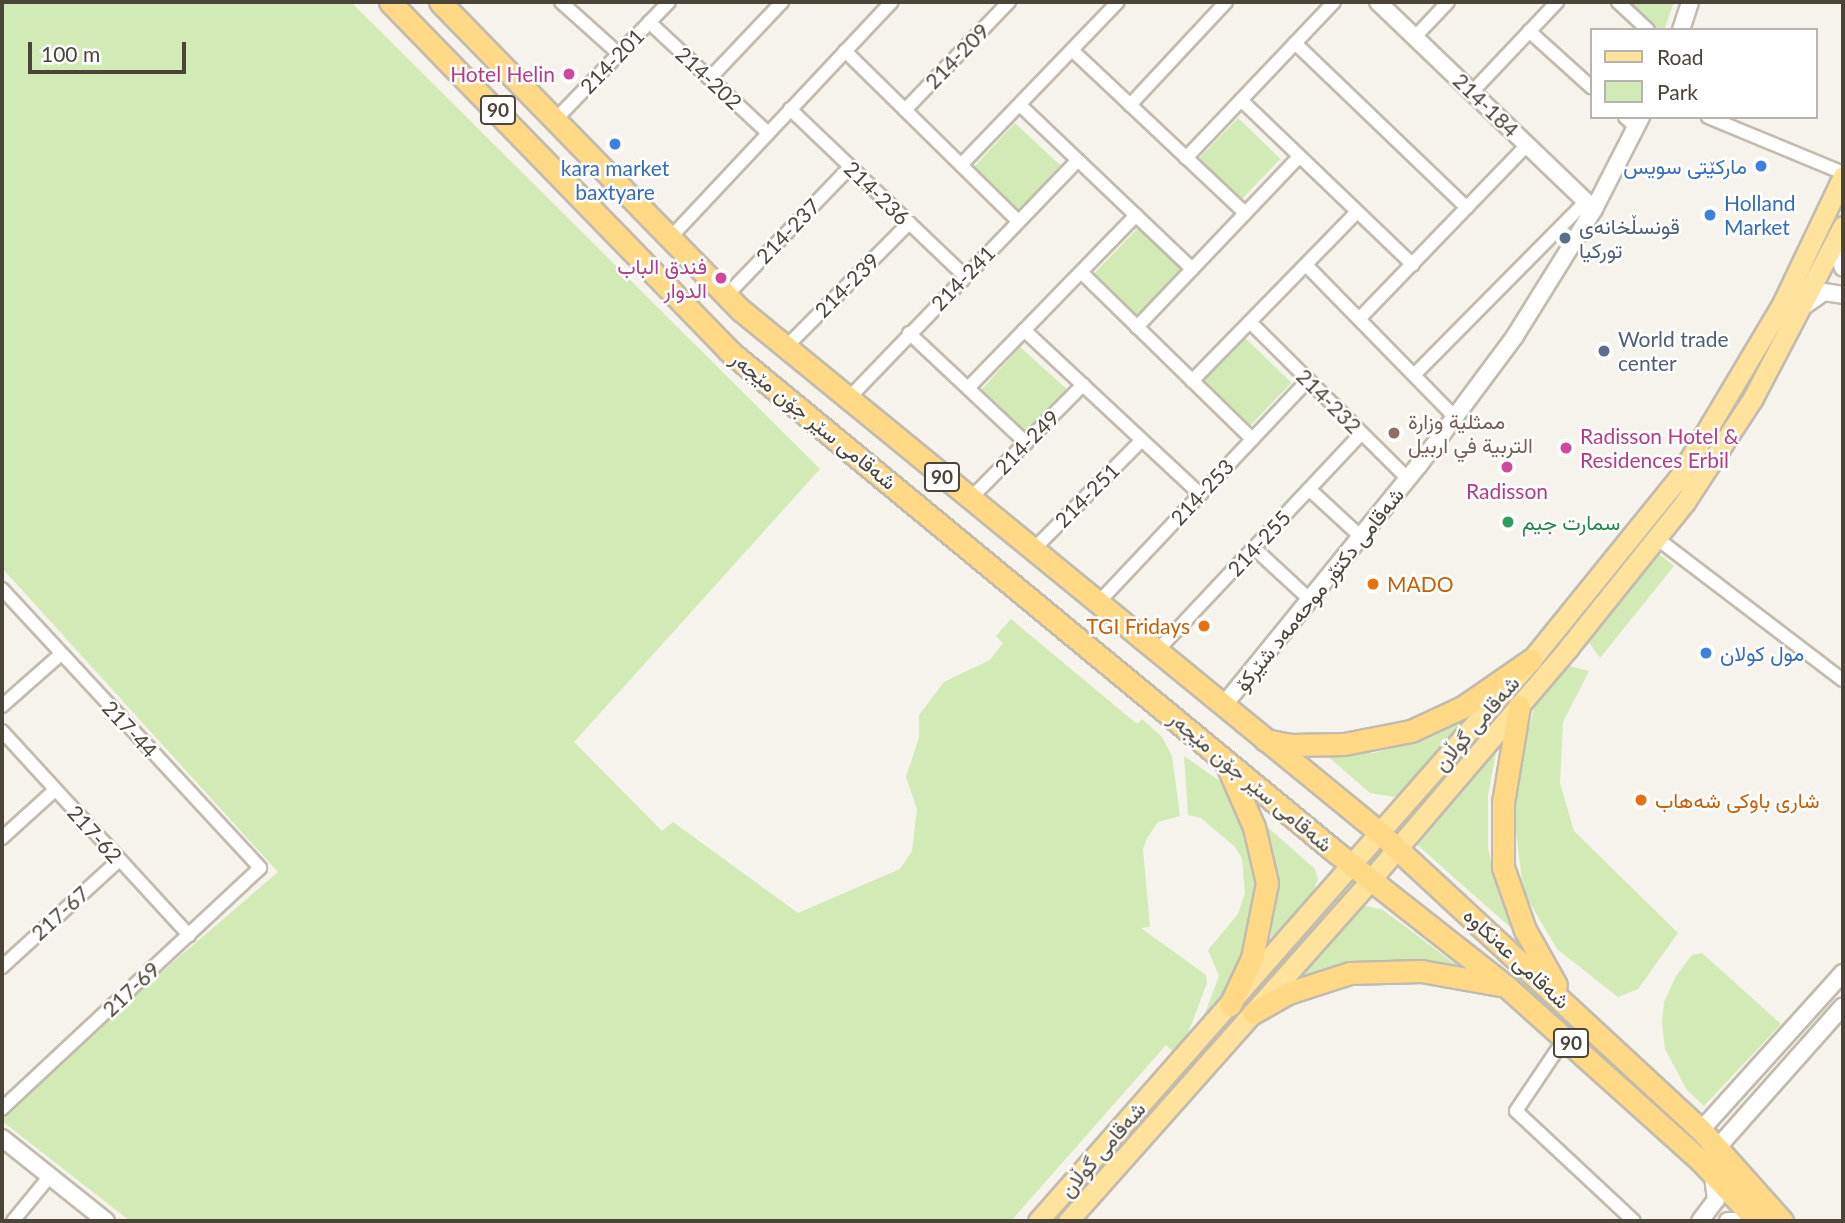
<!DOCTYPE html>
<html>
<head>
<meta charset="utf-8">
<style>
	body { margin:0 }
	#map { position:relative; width:1845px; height:1223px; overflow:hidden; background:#f6f3ec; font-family:Lato,Vazirmatn,sans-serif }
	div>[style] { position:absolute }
	.green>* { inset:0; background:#d2eab5; transform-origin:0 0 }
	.roads { filter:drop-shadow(2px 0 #c2bbae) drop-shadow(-2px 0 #c2bbae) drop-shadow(0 2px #c2bbae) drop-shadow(0 -2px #c2bbae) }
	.minor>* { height:12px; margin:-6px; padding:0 6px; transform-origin:6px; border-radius:6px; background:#fff }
	.tertiary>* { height:16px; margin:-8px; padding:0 8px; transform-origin:8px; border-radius:8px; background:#fff }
	.primary>* { height:19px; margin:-9.5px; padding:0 9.5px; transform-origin:9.5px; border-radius:9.5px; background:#ffe39c }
	.trunk>* { height:21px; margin:-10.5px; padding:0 10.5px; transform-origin:10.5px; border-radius:10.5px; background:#ffd985 }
	.dots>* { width:19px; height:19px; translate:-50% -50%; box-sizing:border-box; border:4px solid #fff; border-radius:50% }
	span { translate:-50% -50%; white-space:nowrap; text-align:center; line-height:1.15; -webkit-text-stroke:5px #fff; paint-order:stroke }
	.shield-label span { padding:2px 5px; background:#fff; border:2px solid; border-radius:5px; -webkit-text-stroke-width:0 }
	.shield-label { font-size:19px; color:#4b4439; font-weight:700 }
	.street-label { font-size:21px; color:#4b4439 }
	.hotel-label { font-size:21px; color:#b23c85 }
	.right { translate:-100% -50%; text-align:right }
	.left { translate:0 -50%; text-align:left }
	.shop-label { font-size:21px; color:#366cbe }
	.service-label { font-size:21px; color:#4e5e75 }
	.education-label { font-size:21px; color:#785e54 }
	.leisure-label { font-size:21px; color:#27864d }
	.food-label { font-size:21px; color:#c56008 }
	.frame { position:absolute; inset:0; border:4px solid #4b4439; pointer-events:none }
	.legend { position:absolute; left:1590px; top:28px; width:228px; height:91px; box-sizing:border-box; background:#fff; border:2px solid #b7b4b0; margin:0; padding:9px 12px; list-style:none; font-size:21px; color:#4b4439 }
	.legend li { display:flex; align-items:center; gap:14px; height:35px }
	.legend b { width:35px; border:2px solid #b7b4b0 }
	.scale { position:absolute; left:28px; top:42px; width:158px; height:32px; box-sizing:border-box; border:4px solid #4b4439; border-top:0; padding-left:9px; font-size:21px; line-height:24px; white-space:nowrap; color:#4b4439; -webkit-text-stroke:5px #fff; paint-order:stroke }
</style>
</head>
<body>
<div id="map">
	<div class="green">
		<div style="clip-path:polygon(2px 2px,351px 2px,820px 469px,574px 742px,662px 831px,673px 822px,798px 913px,900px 869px,912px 851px,917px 809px,906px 777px,919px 738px,919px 715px,944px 682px,990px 660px,1003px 643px,996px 636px,1011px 619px,1137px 724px,1142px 719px,1162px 737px,1172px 756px,1180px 816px,1158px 822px,1147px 838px,1143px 849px,1150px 927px,1141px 928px,1206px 975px,1207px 983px,1185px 1041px,1173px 1052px,1166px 1045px,1011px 1221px,130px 1221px,2px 1121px,2px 1109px,278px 872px,2px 568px)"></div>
		<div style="clip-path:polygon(1623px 2px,1674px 2px,1664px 30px,1653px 30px)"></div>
		<div style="left:1238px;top:118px;width:59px;height:59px;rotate:44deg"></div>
		<div style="left:1015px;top:123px;width:64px;height:65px;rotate:43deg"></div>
		<div style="left:1138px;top:228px;width:61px;height:64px;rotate:44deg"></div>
		<div style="left:1244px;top:337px;width:66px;height:64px;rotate:44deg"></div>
		<div style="left:1020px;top:347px;width:64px;height:61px;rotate:42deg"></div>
		<div style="clip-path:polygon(1658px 553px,1674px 566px,1600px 658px,1589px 642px)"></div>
		<div style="clip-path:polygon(1569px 666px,1589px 671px,1563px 722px,1560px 783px,1574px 831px,1678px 933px,1638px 989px,1618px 997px,1557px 949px,1527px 898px,1522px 880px,1515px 824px,1517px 775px,1534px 708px)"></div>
		<div style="clip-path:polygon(1482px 705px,1395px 797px,1370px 793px,1325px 754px,1374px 753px,1415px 742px)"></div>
		<div style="clip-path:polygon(1498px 742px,1488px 795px,1488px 849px,1498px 891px,1520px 936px,1414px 842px)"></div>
		<div style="clip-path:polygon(1184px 756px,1231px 789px,1261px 880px,1238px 978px,1201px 1024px,1219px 976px,1208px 950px,1238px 914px,1245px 893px,1242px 859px,1235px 847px,1201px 818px,1188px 815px)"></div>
		<div style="clip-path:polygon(1264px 824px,1315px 869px,1318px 879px,1313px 892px,1270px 943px,1277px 882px)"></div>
		<div style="clip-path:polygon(1363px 905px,1383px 910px,1458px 966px,1363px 960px,1283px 987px,1351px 911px)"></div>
		<div style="clip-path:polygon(1702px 953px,1781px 1024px,1704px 1106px,1687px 1090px,1665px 1049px,1662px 1023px,1664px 1002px,1676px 976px,1692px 955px)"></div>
	</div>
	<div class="roads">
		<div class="minor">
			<div style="left:561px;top:2px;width:78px;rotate:41.9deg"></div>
			<div style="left:1618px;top:2px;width:41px;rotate:43deg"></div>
			<div style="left:649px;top:22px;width:163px;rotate:43deg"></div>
			<div style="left:1529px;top:31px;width:84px;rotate:42.1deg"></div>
			<div style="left:1415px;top:37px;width:48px;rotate:-46.7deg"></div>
			<div style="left:1295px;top:43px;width:238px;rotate:43.8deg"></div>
			<div style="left:1072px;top:50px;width:238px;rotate:43.3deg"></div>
			<div style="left:845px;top:51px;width:243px;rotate:44.5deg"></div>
			<div style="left:710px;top:78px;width:105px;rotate:-46.5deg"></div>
			<div style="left:1472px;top:92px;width:124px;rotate:-46.6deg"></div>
			<div style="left:1241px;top:100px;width:238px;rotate:43.8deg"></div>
			<div style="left:1020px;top:105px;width:238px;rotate:43.6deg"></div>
			<div style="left:1130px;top:105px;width:141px;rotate:-47deg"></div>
			<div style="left:790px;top:109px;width:242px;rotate:43.7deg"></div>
			<div style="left:905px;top:110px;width:150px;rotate:-46.1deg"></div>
			<div style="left:1625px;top:117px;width:16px;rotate:43deg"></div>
			<div style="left:1708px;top:117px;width:146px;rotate:22.5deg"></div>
			<div style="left:555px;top:120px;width:164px;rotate:-46deg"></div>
			<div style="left:1186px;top:158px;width:215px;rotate:-46.5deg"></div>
			<div style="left:961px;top:165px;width:226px;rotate:-46.1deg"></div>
			<div style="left:670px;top:238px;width:324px;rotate:-46.8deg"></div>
			<div style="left:1306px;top:265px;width:213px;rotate:45.6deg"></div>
			<div style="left:1082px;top:273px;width:238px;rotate:44.3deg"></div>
			<div style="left:726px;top:296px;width:179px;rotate:-46.1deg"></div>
			<div style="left:1359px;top:319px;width:242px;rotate:-46deg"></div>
			<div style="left:1251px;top:323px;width:221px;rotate:44.8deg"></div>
			<div style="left:1137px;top:327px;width:235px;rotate:-46.4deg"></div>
			<div style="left:1024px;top:330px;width:241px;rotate:43deg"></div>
			<div style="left:909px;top:333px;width:161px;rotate:43.2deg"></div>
			<div style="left:786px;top:347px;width:175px;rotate:-45.2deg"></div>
			<div style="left:1414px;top:375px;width:245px;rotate:-45.3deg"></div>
			<div style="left:1192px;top:381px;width:236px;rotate:-45.7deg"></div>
			<div style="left:968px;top:388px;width:241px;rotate:-45.8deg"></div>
			<div style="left:849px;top:398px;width:330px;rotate:-46.1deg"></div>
			<div style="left:1309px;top:489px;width:71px;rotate:42.7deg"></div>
			<div style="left:970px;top:499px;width:161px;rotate:-45.3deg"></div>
			<div style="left:1655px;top:537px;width:236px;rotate:37.3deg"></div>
			<div style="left:1254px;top:548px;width:75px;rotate:42.8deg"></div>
			<div style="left:1032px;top:551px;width:156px;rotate:-45.3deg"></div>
			<div style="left:2px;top:589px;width:380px;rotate:47.2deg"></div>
			<div style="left:260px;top:868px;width:353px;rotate:137deg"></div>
			<div style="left:1097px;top:604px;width:308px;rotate:-46.7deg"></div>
			<div style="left:1156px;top:652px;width:299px;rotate:-46.8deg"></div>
			<div style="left:2px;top:706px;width:79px;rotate:-41.4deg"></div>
			<div style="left:2px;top:731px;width:277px;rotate:47.5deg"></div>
			<div style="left:2px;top:838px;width:72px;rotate:-42.2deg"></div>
			<div style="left:2px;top:967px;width:159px;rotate:-42.4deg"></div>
			<div style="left:1565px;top:1038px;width:88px;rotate:123.9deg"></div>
			<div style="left:1516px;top:1111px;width:161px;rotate:43deg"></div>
			<div style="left:13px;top:1221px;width:58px;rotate:-50.6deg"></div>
		</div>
		<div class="tertiary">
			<div style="left:1378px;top:2px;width:299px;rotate:43.8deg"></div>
			<div style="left:1681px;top:30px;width:29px;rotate:-72deg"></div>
			<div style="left:1835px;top:243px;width:26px;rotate:72deg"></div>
			<div style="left:1804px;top:306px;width:24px;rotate:-35deg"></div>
			<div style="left:1824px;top:292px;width:19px;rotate:9deg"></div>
			<div style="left:1223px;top:706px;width:311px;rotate:-50.9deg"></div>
			<div style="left:1419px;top:465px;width:161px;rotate:-53.3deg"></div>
			<div style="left:1515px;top:336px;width:150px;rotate:-58.1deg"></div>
			<div style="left:1594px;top:209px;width:103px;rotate:-62.9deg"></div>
			<div style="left:1701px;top:1130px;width:212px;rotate:-47.9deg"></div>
			<div style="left:2px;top:1138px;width:133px;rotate:38.6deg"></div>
			<div style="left:1718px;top:1147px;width:188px;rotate:-48.4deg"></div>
			<div style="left:1700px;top:1221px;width:26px;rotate:-53deg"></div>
			<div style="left:1716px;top:1200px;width:25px;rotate:-97deg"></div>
			<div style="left:1728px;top:1221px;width:27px"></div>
		</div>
		<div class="primary">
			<div style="left:1038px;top:1221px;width:747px;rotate:-48.69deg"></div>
			<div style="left:1531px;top:660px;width:235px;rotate:-51deg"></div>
			<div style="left:1679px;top:477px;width:201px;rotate:-59.2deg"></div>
			<div style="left:1782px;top:304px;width:142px;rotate:-64.5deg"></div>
			<div style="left:1068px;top:1221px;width:458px;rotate:-48.4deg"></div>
			<div style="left:1372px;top:878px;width:304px;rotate:-49.5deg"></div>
			<div style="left:1569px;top:647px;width:186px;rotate:-51.3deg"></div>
			<div style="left:1685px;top:502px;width:124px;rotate:-56.8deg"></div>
			<div style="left:1753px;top:398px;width:194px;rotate:-62.4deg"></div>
		</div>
		<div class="trunk">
			<div style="left:390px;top:2px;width:487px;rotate:45.8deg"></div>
			<div style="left:729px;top:351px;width:783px;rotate:39.56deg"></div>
			<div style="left:1333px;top:850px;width:221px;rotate:38.2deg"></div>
			<div style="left:1507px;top:987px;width:259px;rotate:41.9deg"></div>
			<div style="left:1700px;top:1160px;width:83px;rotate:46.9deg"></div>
			<div style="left:440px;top:2px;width:432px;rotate:45.7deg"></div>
			<div style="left:742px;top:311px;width:823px;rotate:39.28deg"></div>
			<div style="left:1379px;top:832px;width:439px;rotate:42.8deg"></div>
			<div style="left:1701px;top:1130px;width:122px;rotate:48.3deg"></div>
			<div style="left:1519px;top:706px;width:98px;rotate:99.4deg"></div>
			<div style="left:1503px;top:803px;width:64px;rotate:90deg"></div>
			<div style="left:1503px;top:867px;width:67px;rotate:70.8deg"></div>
			<div style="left:1525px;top:930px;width:63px;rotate:60.6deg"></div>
			<div style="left:1265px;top:740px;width:25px;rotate:11deg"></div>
			<div style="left:1290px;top:745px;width:54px;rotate:-1.1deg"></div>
			<div style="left:1344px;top:744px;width:68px;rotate:-11deg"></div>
			<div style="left:1411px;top:731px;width:57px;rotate:-24.8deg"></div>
			<div style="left:1463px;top:707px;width:83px;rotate:-34.7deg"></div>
			<div style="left:1226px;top:763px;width:70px;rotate:66.4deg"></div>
			<div style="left:1254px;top:827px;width:57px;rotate:76.9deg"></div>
			<div style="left:1267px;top:883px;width:76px;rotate:101.3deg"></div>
			<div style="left:1252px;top:958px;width:52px;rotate:115.1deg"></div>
			<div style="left:1253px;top:1013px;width:40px;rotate:-29.7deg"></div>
			<div style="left:1288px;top:993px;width:65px;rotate:-17.9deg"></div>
			<div style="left:1350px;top:973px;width:71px;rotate:-1.6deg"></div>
			<div style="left:1421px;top:971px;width:80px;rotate:10deg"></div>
		</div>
	</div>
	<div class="dots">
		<div style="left:569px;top:74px;background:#d1479c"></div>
		<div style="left:615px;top:144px;background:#3f7fe0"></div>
		<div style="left:1761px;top:166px;background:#3f7fe0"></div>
		<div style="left:1710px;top:215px;background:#3f7fe0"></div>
		<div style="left:1565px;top:238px;background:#5c6f8a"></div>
		<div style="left:721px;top:278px;background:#d1479c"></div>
		<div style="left:1604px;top:351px;background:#5c6f8a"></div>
		<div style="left:1394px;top:433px;background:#8d6e63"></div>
		<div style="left:1566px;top:448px;background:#d1479c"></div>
		<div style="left:1507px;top:467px;background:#d1479c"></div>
		<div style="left:1508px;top:522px;background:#2e9e5b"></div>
		<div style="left:1373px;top:584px;background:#e8710a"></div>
		<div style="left:1204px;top:626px;background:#e8710a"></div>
		<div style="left:1706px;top:653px;background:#3f7fe0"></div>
		<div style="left:1641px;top:800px;background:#e8710a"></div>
	</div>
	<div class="shield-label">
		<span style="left:498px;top:110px">90</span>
		<span style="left:942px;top:477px">90</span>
		<span style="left:1571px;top:1043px">90</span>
	</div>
	<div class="street-label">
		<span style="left:957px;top:56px;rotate:-46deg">214-209</span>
		<span style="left:612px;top:61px;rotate:-46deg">214-201</span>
		<span style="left:709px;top:78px;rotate:43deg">214-202</span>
		<span style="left:1486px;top:105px;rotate:44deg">214-184</span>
		<span style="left:877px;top:193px;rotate:44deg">214-236</span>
		<span style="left:788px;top:231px;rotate:-46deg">214-237</span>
		<span style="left:963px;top:278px;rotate:-46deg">214-241</span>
		<span style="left:847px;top:285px;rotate:-45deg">214-239</span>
		<span style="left:1329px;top:401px;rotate:45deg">214-232</span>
		<span style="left:814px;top:420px;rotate:39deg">شەقامی سێر جۆن مێجەر</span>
		<span style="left:1027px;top:442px;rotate:-45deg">214-249</span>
		<span style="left:1202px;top:492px;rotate:-47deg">214-253</span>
		<span style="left:1087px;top:495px;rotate:-45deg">214-251</span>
		<span style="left:1259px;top:543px;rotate:-47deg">214-255</span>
		<span style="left:1319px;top:589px;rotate:-51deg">شەقامی دکتۆر موحەمەد شێرکۆ</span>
		<span style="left:1476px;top:723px;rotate:-49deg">شەقامی گوڵان</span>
		<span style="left:130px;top:729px;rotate:47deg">217-44</span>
		<span style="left:1251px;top:781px;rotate:40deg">شەقامی سێر جۆن مێجەر</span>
		<span style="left:95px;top:834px;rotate:48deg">217-62</span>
		<span style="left:60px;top:913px;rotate:-42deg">217-67</span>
		<span style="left:1517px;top:958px;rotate:43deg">شەقامی عەنکاوە</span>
		<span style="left:131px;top:989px;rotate:-43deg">217-69</span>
		<span style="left:1102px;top:1149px;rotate:-49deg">شەقامی گوڵان</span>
	</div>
	<div class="hotel-label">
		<span class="right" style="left:555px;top:74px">Hotel Helin</span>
		<span class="right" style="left:707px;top:278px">فندق الباب<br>الدوار</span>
		<span class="left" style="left:1580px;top:448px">Radisson Hotel &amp;<br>Residences Erbil</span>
		<span style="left:1507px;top:491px">Radisson</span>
	</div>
	<div class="shop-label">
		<span class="right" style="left:1747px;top:166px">مارکێتی سویس</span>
		<span style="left:615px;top:180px">kara market<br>baxtyare</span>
		<span class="left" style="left:1724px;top:215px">Holland<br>Market</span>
		<span class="left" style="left:1720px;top:653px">مول كولان</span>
	</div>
	<div class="service-label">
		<span class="left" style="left:1579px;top:238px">قونسڵخانەی<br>تورکیا</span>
		<span class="left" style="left:1618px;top:351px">World trade<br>center</span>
	</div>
	<div class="education-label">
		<span class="left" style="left:1408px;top:433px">ممثلية وزارة<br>التربية في اربيل</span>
	</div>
	<div class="leisure-label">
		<span class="left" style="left:1522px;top:522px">سمارت جیم</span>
	</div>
	<div class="food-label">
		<span class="left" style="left:1387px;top:584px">MADO</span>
		<span class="right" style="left:1190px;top:626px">TGI Fridays</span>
		<span class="left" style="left:1655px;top:800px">شاری باوکی شەھاب</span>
	</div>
	<div class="frame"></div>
	<ul class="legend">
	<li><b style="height:9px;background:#ffe39c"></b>Road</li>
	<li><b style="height:19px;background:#d2eab5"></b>Park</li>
	</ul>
	<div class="scale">100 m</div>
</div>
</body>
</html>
